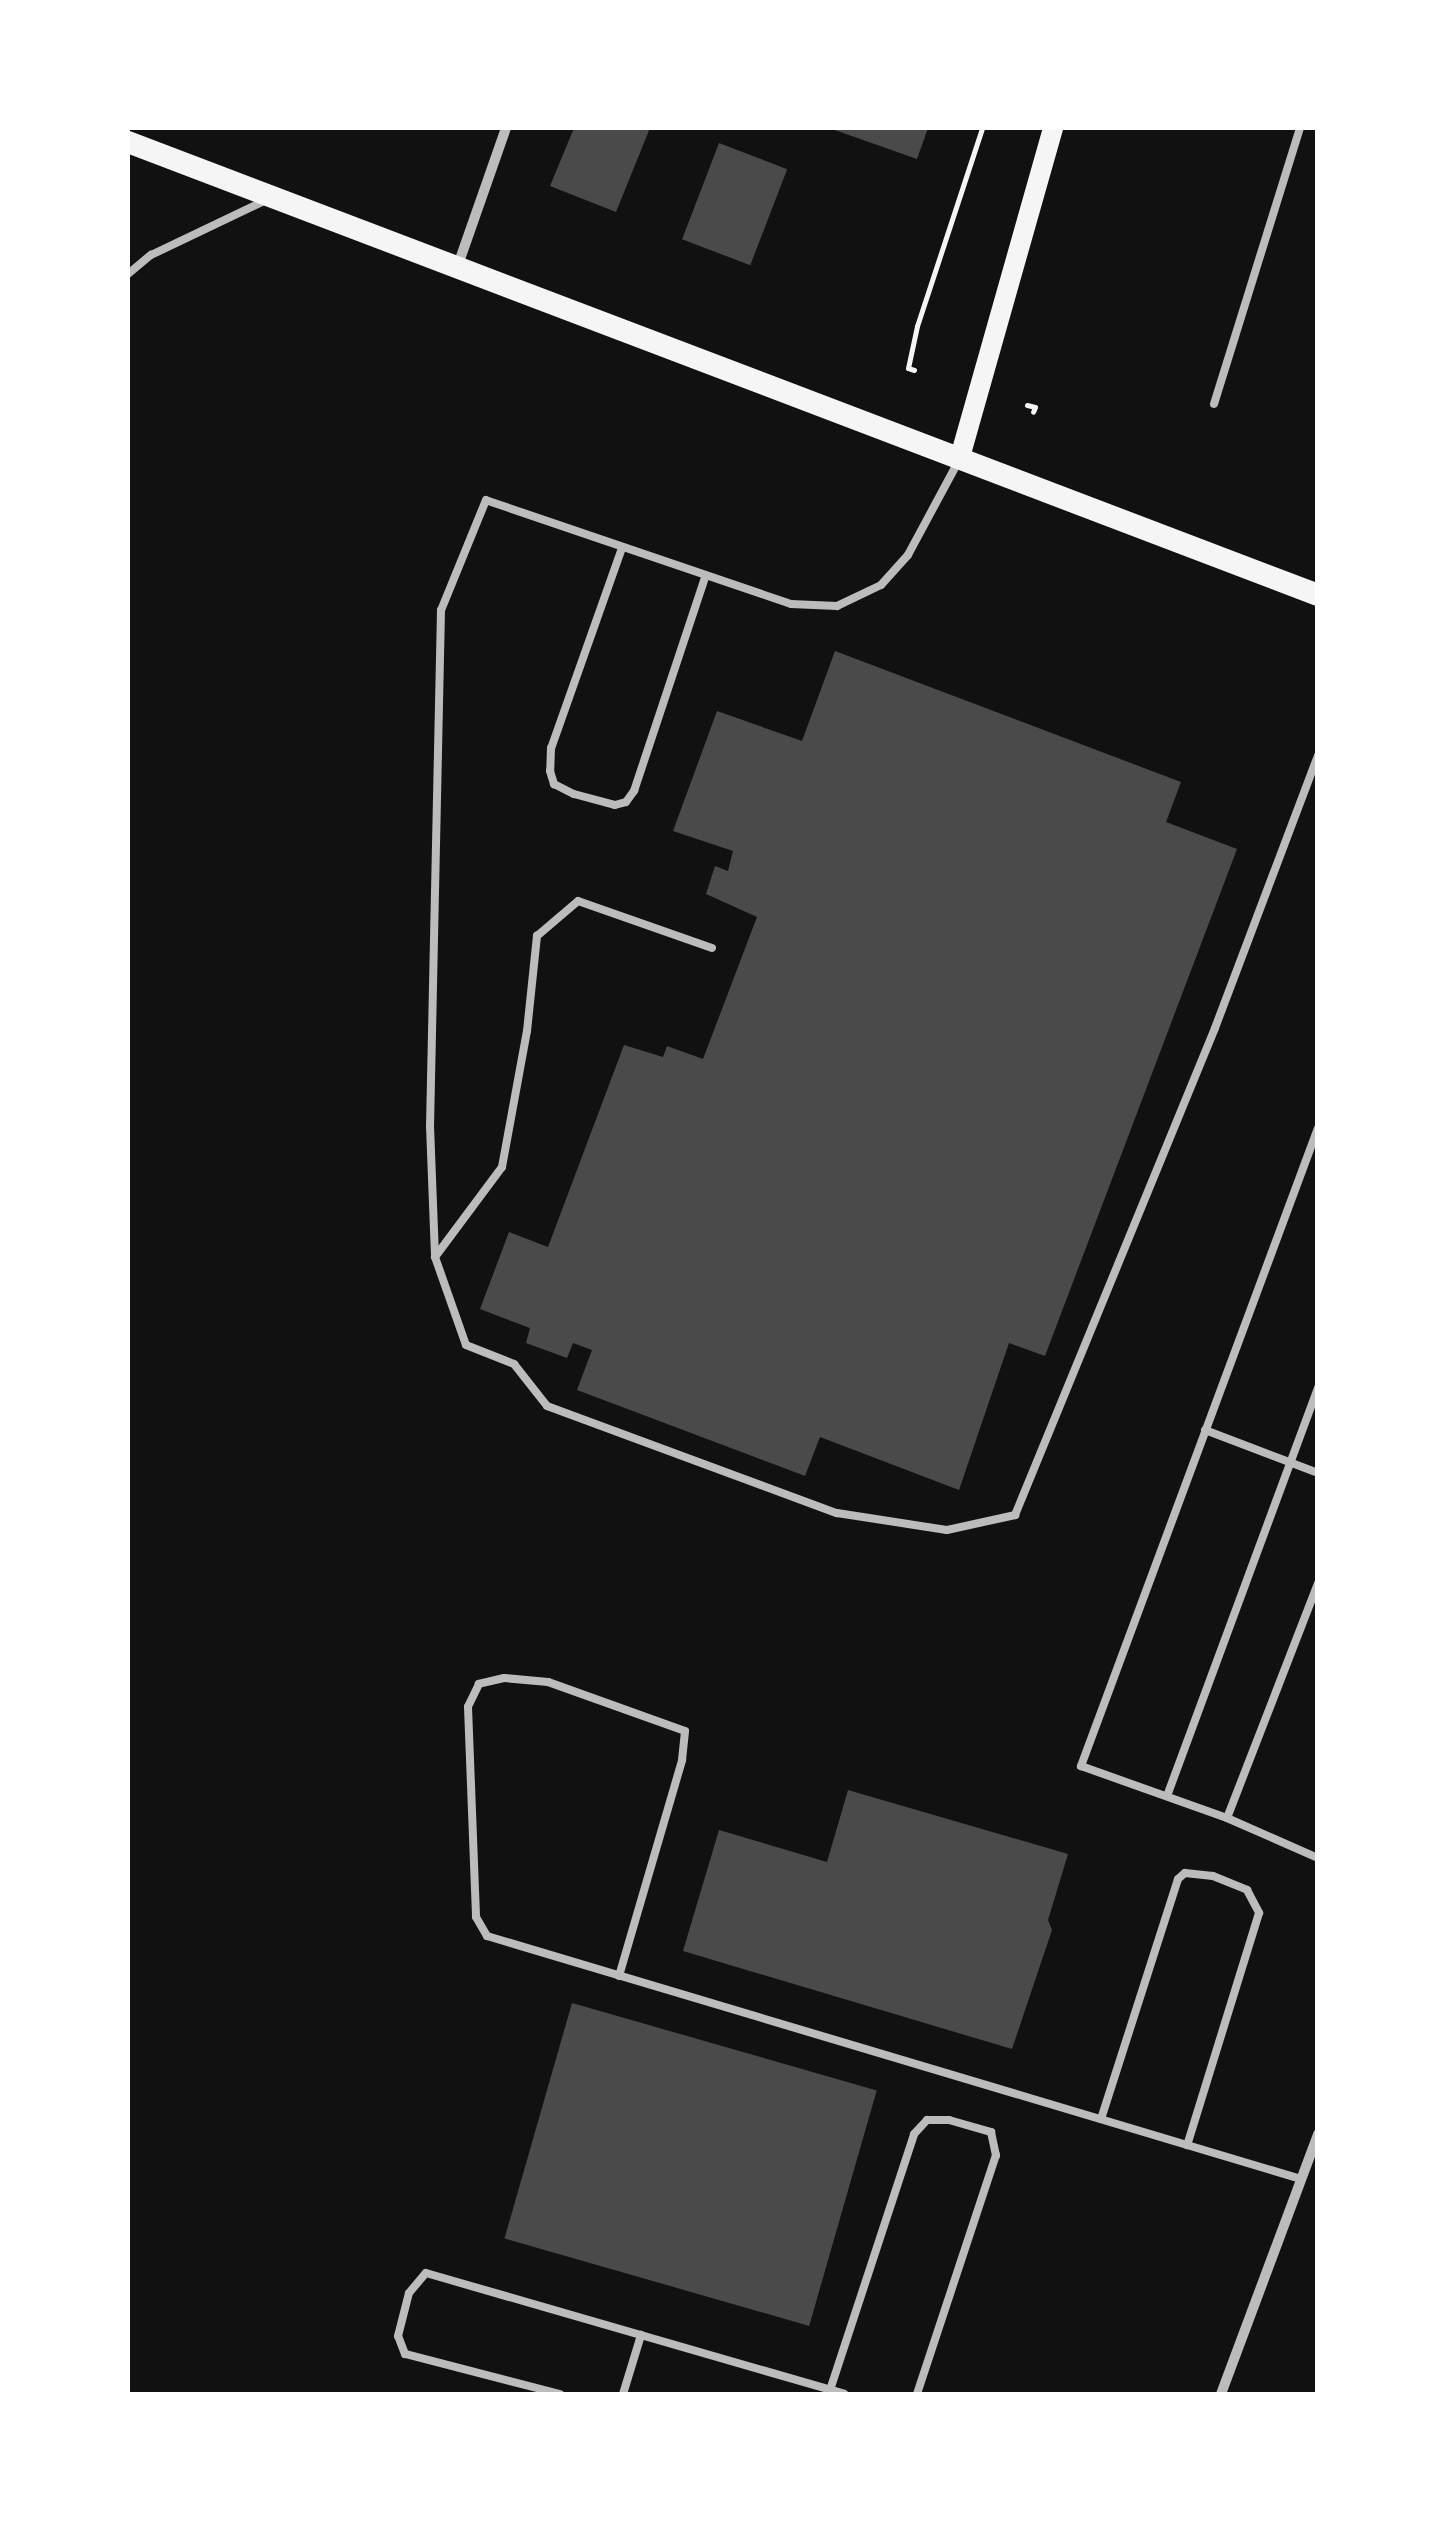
<!DOCTYPE html>
<html>
<head>
<meta charset="utf-8">
<style>
	body { margin:0 }
	#map { position:relative; width:1445px; height:2522px; overflow:hidden; background:#111; font-family:Cabin,sans-serif }
	div>[style] { position:absolute }
	.building>* { inset:0; background:#4a4a4a; transform-origin:0 0 }
	.path>* { height:5px; margin:-2.5px; padding:0 2.5px; transform-origin:2.5px; border-radius:2.5px; background:#f5f5f5 }
	.service>* { height:8px; margin:-4px; padding:0 4px; transform-origin:4px; border-radius:4px; background:#bcbcbc }
	.minor>* { height:10px; margin:-5px; padding:0 5px; transform-origin:5px; border-radius:5px; background:#bcbcbc }
	.secondary>* { height:20px; margin:-10px; padding:0 10px; transform-origin:10px; border-radius:10px; background:#f5f5f5 }
	.primary>* { height:22px; margin:-11px; padding:0 11px; transform-origin:11px; border-radius:11px; background:#f5f5f5 }
	span { translate:-50% -50%; white-space:nowrap; text-align:center; line-height:1.15; -webkit-text-stroke:8px #fff; paint-order:stroke }
	.frame { position:absolute; inset:0; border:130px solid #fff; pointer-events:none }
</style>
</head>
<body>
<div id="map">
	<div class="building">
		<div style="clip-path:polygon(574px 128px,650px 128px,616px 212px,550px 186px)"></div>
		<div style="clip-path:polygon(829px 128px,928px 128px,917px 159px)"></div>
		<div style="left:719px;top:143px;width:73px;height:103px;rotate:21deg"></div>
		<div style="clip-path:polygon(835px 651px,1181px 782px,1166px 822px,1237px 849px,1045px 1356px,1009px 1343px,959px 1490px,820px 1437px,805px 1476px,577px 1390px,592px 1350px,573px 1343px,567px 1358px,526px 1343px,530px 1328px,480px 1309px,509px 1232px,548px 1247px,624px 1045px,663px 1057px,667px 1046px,703px 1059px,757px 917px,706px 894px,715px 866px,728px 871px,733px 851px,673px 831px,717px 711px,802px 741px)"></div>
		<div style="clip-path:polygon(848px 1790px,1068px 1854px,1048px 1920px,1052px 1930px,1012px 2049px,683px 1951px,719px 1830px,827px 1862px)"></div>
		<div style="left:572px;top:2003px;width:317px;height:245px;rotate:16deg"></div>
	</div>
	<div class="path">
		<div style="left:914px;top:370px;width:6px;rotate:-162deg"></div>
		<div style="left:908px;top:368px;width:43px;rotate:-77.9deg"></div>
		<div style="left:917px;top:326px;width:208px;rotate:-71.8deg"></div>
		<div style="left:1027px;top:405px;width:8px;rotate:14deg"></div>
		<div style="left:1035px;top:407px;width:5px;rotate:112deg"></div>
	</div>
	<div class="service">
		<div style="left:128px;top:274px;width:30px;rotate:-40deg"></div>
		<div style="left:151px;top:255px;width:125px;rotate:-25.5deg"></div>
		<div style="left:1214px;top:404px;width:289px;rotate:-72.7deg"></div>
		<div style="left:958px;top:462px;width:106px;rotate:118.3deg"></div>
		<div style="left:908px;top:555px;width:40px;rotate:132deg"></div>
		<div style="left:881px;top:585px;width:49px;rotate:154.5deg"></div>
		<div style="left:837px;top:606px;width:46px;rotate:-177.5deg"></div>
		<div style="left:791px;top:604px;width:322px;rotate:-161.2deg"></div>
		<div style="left:486px;top:500px;width:119px;rotate:112.2deg"></div>
		<div style="left:441px;top:610px;width:516px;rotate:91.22deg"></div>
		<div style="left:430px;top:1126px;width:131px;rotate:87.8deg"></div>
		<div style="left:435px;top:1257px;width:93px;rotate:70.6deg"></div>
		<div style="left:466px;top:1345px;width:52px;rotate:21.6deg"></div>
		<div style="left:514px;top:1364px;width:53px;rotate:51.8deg"></div>
		<div style="left:547px;top:1406px;width:309px;rotate:20.3deg"></div>
		<div style="left:837px;top:1513px;width:111px;rotate:8.8deg"></div>
		<div style="left:947px;top:1530px;width:70px;rotate:-12.4deg"></div>
		<div style="left:1015px;top:1515px;width:526px;rotate:-67.67deg"></div>
		<div style="left:1215px;top:1028px;width:292px;rotate:-69.3deg"></div>
		<div style="left:622px;top:548px;width:212px;rotate:109.5deg"></div>
		<div style="left:551px;top:748px;width:23px;rotate:92deg"></div>
		<div style="left:550px;top:771px;width:14px;rotate:73deg"></div>
		<div style="left:554px;top:784px;width:22px;rotate:27deg"></div>
		<div style="left:574px;top:794px;width:42px;rotate:15deg"></div>
		<div style="left:615px;top:805px;width:11px;rotate:-15deg"></div>
		<div style="left:626px;top:802px;width:14px;rotate:-54deg"></div>
		<div style="left:634px;top:791px;width:225px;rotate:-71.6deg"></div>
		<div style="left:1318px;top:1128px;width:681px;rotate:110.38deg"></div>
		<div style="left:1081px;top:1766px;width:155px;rotate:19.6deg"></div>
		<div style="left:1227px;top:1818px;width:99px;rotate:23.7deg"></div>
		<div style="left:435px;top:1257px;width:112px;rotate:-53.3deg"></div>
		<div style="left:502px;top:1167px;width:138px;rotate:-79.6deg"></div>
		<div style="left:527px;top:1031px;width:96px;rotate:-84deg"></div>
		<div style="left:537px;top:936px;width:54px;rotate:-40.5deg"></div>
		<div style="left:578px;top:901px;width:142px;rotate:19.3deg"></div>
		<div style="left:1205px;top:1430px;width:121px;rotate:20.8deg"></div>
		<div style="left:1167px;top:1796px;width:436px;rotate:-69.7deg"></div>
		<div style="left:1227px;top:1818px;width:252px;rotate:-68.8deg"></div>
		<div style="left:619px;top:1976px;width:225px;rotate:-73.7deg"></div>
		<div style="left:682px;top:1760px;width:29px;rotate:-84deg"></div>
		<div style="left:685px;top:1731px;width:145px;rotate:-160.3deg"></div>
		<div style="left:548px;top:1682px;width:44px;rotate:-174.8deg"></div>
		<div style="left:504px;top:1678px;width:26px;rotate:167deg"></div>
		<div style="left:479px;top:1684px;width:25px;rotate:116deg"></div>
		<div style="left:468px;top:1707px;width:210px;rotate:87.8deg"></div>
		<div style="left:476px;top:1917px;width:22px;rotate:60deg"></div>
		<div style="left:487px;top:1936px;width:849px;rotate:16.62deg"></div>
		<div style="left:1101px;top:2119px;width:252px;rotate:-72.2deg"></div>
		<div style="left:1178px;top:1879px;width:9px;rotate:-41deg"></div>
		<div style="left:1185px;top:1873px;width:28px;rotate:6deg"></div>
		<div style="left:1213px;top:1876px;width:37px;rotate:22deg"></div>
		<div style="left:1247px;top:1890px;width:26px;rotate:62deg"></div>
		<div style="left:1259px;top:1913px;width:243px;rotate:107.2deg"></div>
		<div style="left:830px;top:2390px;width:269px;rotate:-71.8deg"></div>
		<div style="left:914px;top:2134px;width:19px;rotate:-47deg"></div>
		<div style="left:927px;top:2120px;width:22px"></div>
		<div style="left:949px;top:2120px;width:44px;rotate:15.9deg"></div>
		<div style="left:991px;top:2132px;width:24px;rotate:78deg"></div>
		<div style="left:996px;top:2155px;width:252px;rotate:108.3deg"></div>
		<div style="left:560px;top:2394px;width:160px;rotate:-165.5deg"></div>
		<div style="left:405px;top:2354px;width:19px;rotate:-111deg"></div>
		<div style="left:398px;top:2336px;width:44px;rotate:-75.7deg"></div>
		<div style="left:409px;top:2293px;width:26px;rotate:-50deg"></div>
		<div style="left:426px;top:2273px;width:435px;rotate:16.1deg"></div>
		<div style="left:623px;top:2394px;width:62px;rotate:-73deg"></div>
	</div>
	<div class="minor">
		<div style="left:458px;top:265px;width:145px;rotate:-70.7deg"></div>
		<div style="left:1221px;top:2394px;width:278px;rotate:-69.5deg"></div>
	</div>
	<div class="secondary">
		<div style="left:960px;top:457px;width:342px;rotate:-74.2deg"></div>
	</div>
	<div class="primary">
		<div style="left:128px;top:142px;width:1273px;rotate:20.84deg"></div>
	</div>
	<div class="frame"></div>
</div>
</body>
</html>
